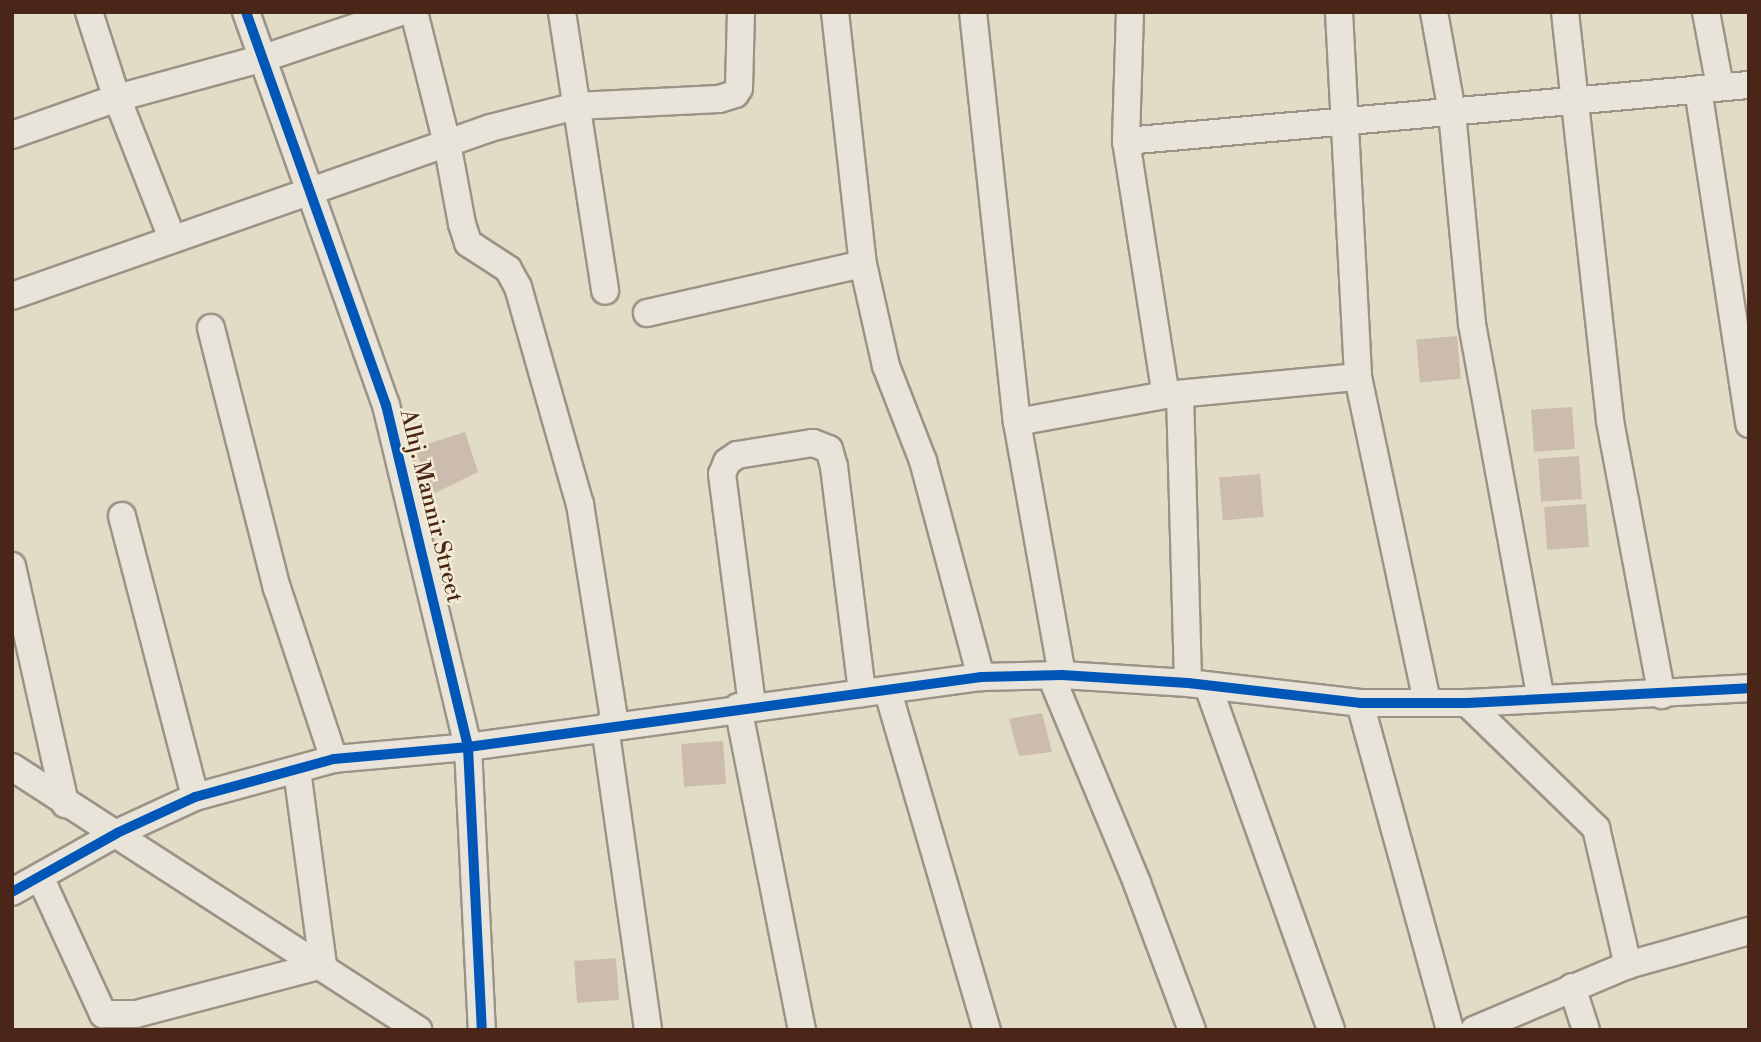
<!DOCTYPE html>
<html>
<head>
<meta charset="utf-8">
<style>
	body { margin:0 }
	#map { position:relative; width:1761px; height:1042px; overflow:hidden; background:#e2dbc6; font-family:"Libre Bodoni",serif }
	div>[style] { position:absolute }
	.building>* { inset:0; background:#ccbcae; transform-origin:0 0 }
	.roads { filter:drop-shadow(2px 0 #9c9386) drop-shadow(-2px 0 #9c9386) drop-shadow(0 2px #9c9386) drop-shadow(0 -2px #9c9386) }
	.street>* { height:26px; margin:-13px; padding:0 13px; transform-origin:13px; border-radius:13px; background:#e8e4da }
	.cycleway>* { height:10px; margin:-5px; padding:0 5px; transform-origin:5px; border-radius:5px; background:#0057b8 }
	span { translate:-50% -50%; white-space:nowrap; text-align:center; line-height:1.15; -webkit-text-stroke:5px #f3ecd3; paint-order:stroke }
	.street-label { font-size:23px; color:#492618 }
	.frame { position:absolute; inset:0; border:14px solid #492618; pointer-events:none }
</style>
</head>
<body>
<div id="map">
	<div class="building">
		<div style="left:1457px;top:336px;width:43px;height:41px;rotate:85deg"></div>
		<div style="left:1572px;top:407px;width:42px;height:41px;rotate:86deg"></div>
		<div style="clip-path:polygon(465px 432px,478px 472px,431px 495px,415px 448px)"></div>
		<div style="left:1579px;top:456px;width:43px;height:41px;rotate:86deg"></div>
		<div style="left:1260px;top:474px;width:43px;height:41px;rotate:85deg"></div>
		<div style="left:1586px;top:504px;width:43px;height:42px;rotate:86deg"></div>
		<div style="clip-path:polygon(1042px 713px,1052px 752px,1019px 756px,1009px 719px)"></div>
		<div style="left:723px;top:741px;width:43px;height:42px;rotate:86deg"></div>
		<div style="left:616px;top:958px;width:42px;height:42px;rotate:86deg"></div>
	</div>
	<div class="roads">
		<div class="street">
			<div style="left:89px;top:12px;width:82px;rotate:72.2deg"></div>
			<div style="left:114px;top:90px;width:159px;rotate:68.6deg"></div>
			<div style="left:246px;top:12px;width:417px;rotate:70.4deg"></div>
			<div style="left:386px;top:405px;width:352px;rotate:76.5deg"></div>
			<div style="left:468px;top:747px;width:283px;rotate:87.2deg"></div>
			<div style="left:414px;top:12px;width:135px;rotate:75.9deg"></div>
			<div style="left:447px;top:143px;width:82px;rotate:79.5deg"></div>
			<div style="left:462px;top:224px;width:20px;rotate:72deg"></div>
			<div style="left:468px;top:243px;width:48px;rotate:33deg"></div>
			<div style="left:508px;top:269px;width:21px;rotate:61deg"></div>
			<div style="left:518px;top:287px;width:226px;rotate:74.1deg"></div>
			<div style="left:580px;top:504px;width:225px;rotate:81deg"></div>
			<div style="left:562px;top:12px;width:282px;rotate:81.2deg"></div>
			<div style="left:835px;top:12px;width:254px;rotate:83.7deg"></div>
			<div style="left:863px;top:264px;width:105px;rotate:77.3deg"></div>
			<div style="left:886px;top:366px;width:102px;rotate:68.7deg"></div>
			<div style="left:923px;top:461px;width:224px;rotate:75deg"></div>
			<div style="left:973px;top:12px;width:412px;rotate:83.9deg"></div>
			<div style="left:1017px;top:422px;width:257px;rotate:79.9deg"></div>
			<div style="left:1130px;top:12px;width:129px;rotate:91.8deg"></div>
			<div style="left:1126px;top:141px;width:257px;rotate:81.1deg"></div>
			<div style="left:1339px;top:12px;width:365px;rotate:87deg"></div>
			<div style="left:1358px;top:377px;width:332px;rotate:78deg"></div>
			<div style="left:1434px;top:12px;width:102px;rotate:79.8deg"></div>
			<div style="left:1452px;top:112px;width:213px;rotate:84.6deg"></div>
			<div style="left:1472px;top:324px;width:381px;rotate:79.6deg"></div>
			<div style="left:1565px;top:12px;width:411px;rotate:83.7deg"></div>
			<div style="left:1610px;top:421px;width:279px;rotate:79.3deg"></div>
			<div style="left:1706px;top:12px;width:76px;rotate:79.4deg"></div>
			<div style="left:1698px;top:89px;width:339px;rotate:81.3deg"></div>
			<div style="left:12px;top:135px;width:111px;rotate:-19.4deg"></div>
			<div style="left:117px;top:98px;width:149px;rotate:-15.2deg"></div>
			<div style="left:261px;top:59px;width:148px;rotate:-18.6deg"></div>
			<div style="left:1126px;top:141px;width:626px;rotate:-5.14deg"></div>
			<div style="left:12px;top:296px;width:507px;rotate:-19.36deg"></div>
			<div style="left:490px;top:128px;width:89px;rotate:-14.3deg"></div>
			<div style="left:576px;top:106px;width:143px;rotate:-2.8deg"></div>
			<div style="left:719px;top:99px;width:17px;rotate:-17deg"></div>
			<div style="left:735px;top:94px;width:7px;rotate:-56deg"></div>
			<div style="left:739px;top:88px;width:76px;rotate:-88.5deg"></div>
			<div style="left:647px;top:313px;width:221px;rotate:-12.8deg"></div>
			<div style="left:211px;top:328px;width:268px;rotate:75.8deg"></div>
			<div style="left:277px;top:588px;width:180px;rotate:71.6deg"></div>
			<div style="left:1180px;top:394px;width:289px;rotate:88.4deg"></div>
			<div style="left:1017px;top:422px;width:151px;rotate:-10.3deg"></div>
			<div style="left:1166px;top:395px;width:193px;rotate:-5.4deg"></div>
			<div style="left:122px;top:516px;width:290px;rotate:75.4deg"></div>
			<div style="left:12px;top:566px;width:244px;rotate:77.4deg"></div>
			<div style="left:1051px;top:676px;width:224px;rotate:67.4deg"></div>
			<div style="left:1137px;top:883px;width:157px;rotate:69.5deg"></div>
			<div style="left:1208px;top:686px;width:365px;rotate:70.3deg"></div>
			<div style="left:888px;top:692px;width:352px;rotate:73.7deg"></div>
			<div style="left:1360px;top:703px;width:339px;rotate:74.6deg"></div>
			<div style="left:1467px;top:703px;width:180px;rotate:44.1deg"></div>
			<div style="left:1596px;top:828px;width:141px;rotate:76.9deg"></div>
			<div style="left:752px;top:705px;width:233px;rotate:-97.4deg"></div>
			<div style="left:722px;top:474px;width:13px;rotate:-67deg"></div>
			<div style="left:727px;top:462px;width:12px;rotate:-35deg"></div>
			<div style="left:737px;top:455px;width:77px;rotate:-9deg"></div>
			<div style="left:813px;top:443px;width:17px;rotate:21deg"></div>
			<div style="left:829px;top:449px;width:19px;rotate:74deg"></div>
			<div style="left:834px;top:467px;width:228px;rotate:82.9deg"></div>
			<div style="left:738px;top:707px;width:329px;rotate:78.8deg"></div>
			<div style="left:605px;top:727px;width:306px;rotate:81.9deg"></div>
			<div style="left:12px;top:767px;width:484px;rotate:32.9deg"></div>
			<div style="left:40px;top:877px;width:151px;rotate:65.3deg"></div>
			<div style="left:103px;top:1014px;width:33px"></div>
			<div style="left:136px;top:1014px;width:193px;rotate:-14.7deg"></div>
			<div style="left:323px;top:965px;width:196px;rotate:-97.6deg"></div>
			<div style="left:12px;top:892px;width:120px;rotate:-29.3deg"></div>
			<div style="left:117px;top:833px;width:86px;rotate:-24.8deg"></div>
			<div style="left:195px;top:797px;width:144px;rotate:-15.3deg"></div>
			<div style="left:334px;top:759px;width:135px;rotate:-5.1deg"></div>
			<div style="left:468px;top:747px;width:518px;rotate:-7.77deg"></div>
			<div style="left:981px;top:677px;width:81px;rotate:-1.4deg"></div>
			<div style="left:1062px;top:675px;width:126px;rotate:3.6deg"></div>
			<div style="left:1188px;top:683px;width:173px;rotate:6.6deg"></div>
			<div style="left:1360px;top:703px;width:107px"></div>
			<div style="left:1467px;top:703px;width:282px;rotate:-3deg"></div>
			<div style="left:1572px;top:987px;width:45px;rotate:72deg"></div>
			<div style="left:1474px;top:1030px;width:167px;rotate:-22.9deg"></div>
			<div style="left:1628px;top:965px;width:126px;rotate:-15.7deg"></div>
		</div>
	</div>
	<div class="cycleway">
		<div style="left:246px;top:12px;width:417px;rotate:70.4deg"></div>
		<div style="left:386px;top:405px;width:352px;rotate:76.5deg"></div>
		<div style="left:468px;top:747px;width:283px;rotate:87.2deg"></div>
		<div style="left:12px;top:892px;width:120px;rotate:-29.3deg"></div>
		<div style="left:117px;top:833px;width:86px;rotate:-24.8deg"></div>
		<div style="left:195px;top:797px;width:144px;rotate:-15.3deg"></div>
		<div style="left:334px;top:759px;width:135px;rotate:-5.1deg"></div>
		<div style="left:468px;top:747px;width:518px;rotate:-7.77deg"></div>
		<div style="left:981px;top:677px;width:81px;rotate:-1.4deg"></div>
		<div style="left:1062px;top:675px;width:126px;rotate:3.6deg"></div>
		<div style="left:1188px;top:683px;width:173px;rotate:6.6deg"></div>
		<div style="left:1360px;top:703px;width:107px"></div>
		<div style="left:1467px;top:703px;width:282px;rotate:-3deg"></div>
	</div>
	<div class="street-label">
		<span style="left:431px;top:506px;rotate:76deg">Alhj. Mannir Street</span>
	</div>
	<div class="frame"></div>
</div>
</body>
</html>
